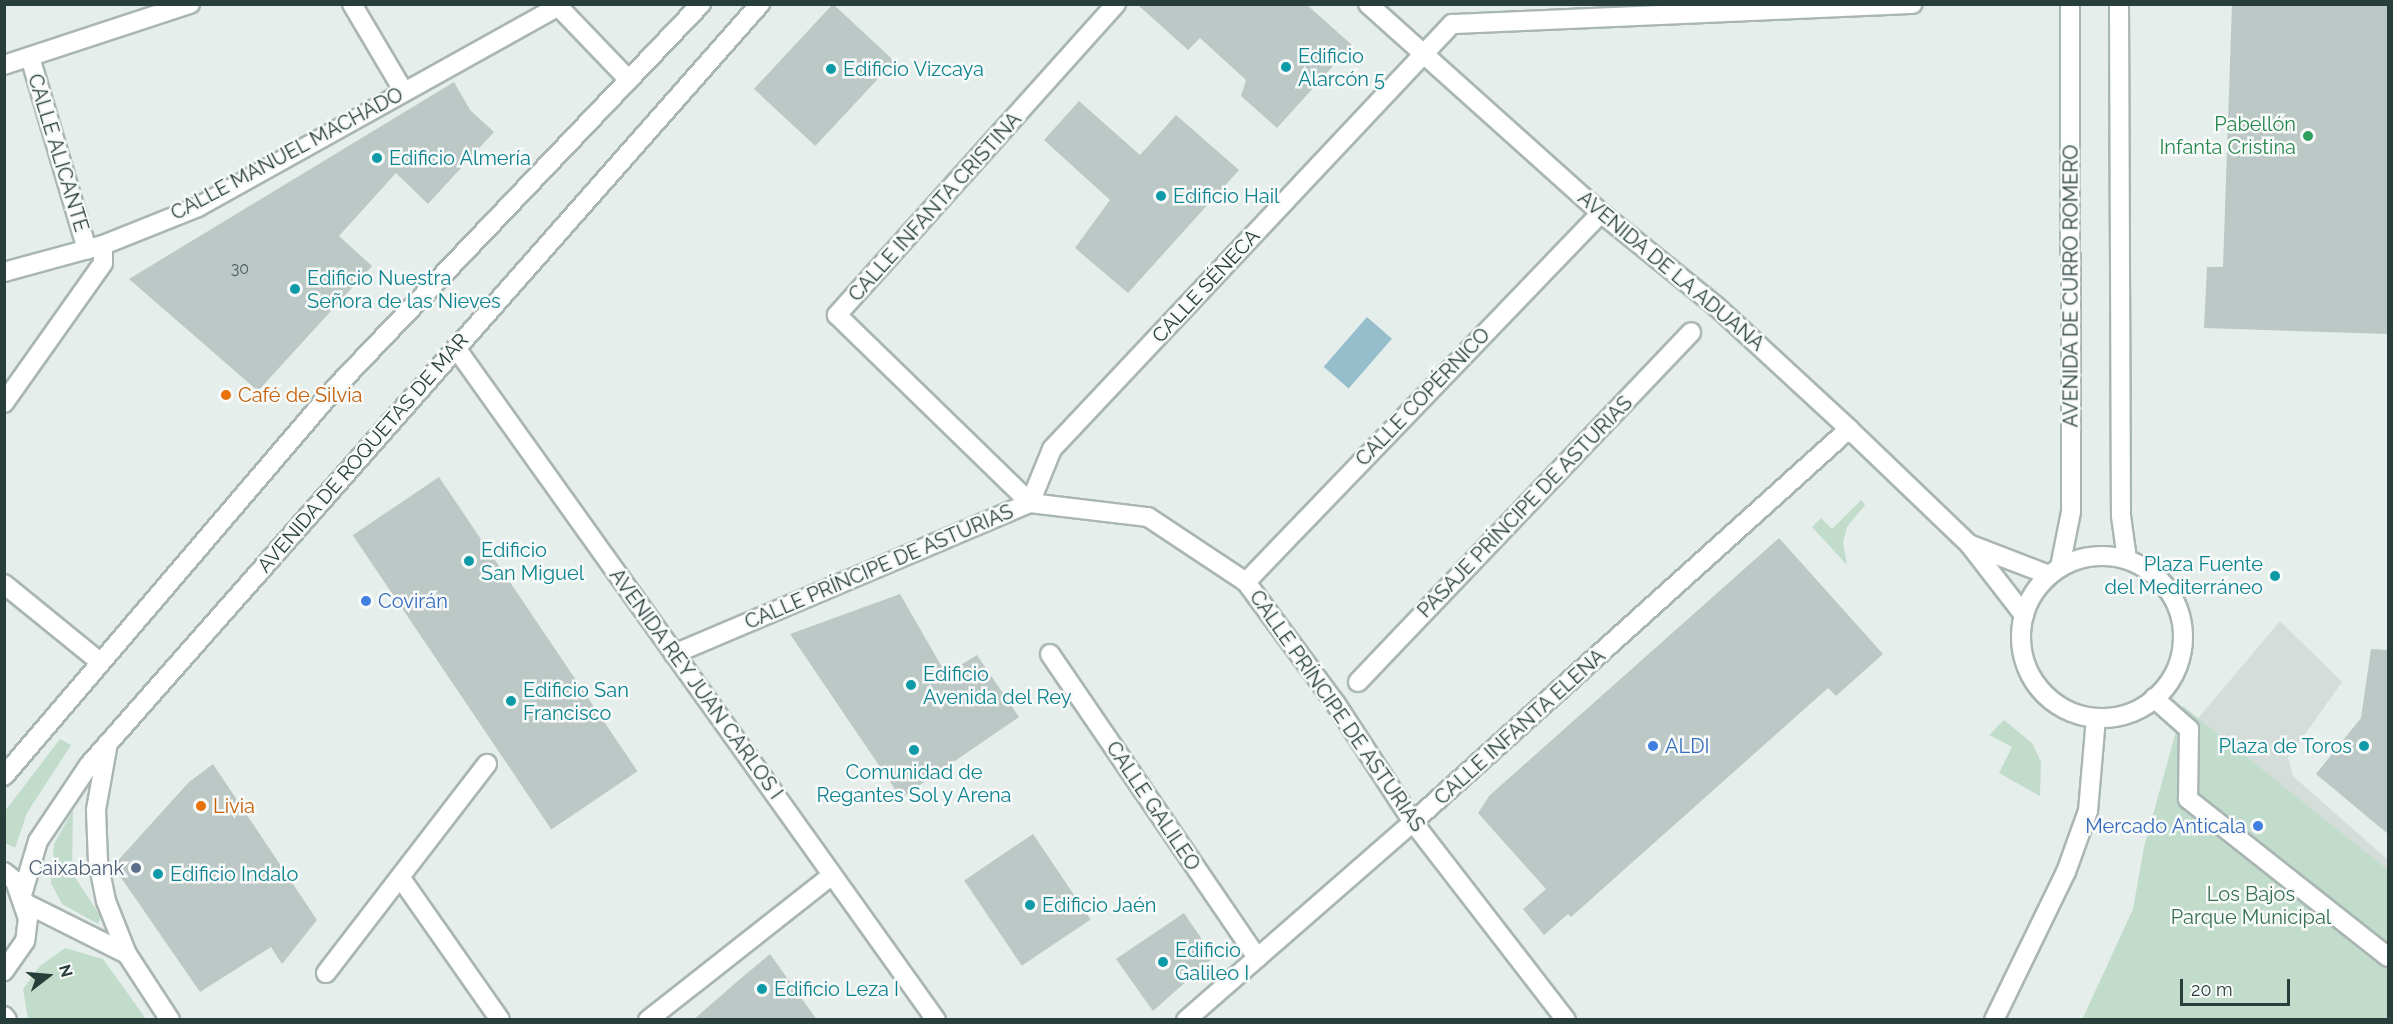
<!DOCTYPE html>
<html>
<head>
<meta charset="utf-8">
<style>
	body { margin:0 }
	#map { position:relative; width:2393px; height:1024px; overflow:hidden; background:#e6eeeb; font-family:Raleway,sans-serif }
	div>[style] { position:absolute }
	.built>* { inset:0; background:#d5ddda }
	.green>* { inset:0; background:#c2dccc }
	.water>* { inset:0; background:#95bdcc; transform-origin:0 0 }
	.building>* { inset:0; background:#bcc8c5; transform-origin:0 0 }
	.roads { filter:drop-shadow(2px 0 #a9b6b3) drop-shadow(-2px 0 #a9b6b3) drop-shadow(0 2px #a9b6b3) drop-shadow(0 -2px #a9b6b3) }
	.street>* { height:18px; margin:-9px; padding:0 9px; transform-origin:9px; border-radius:9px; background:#fff }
	.secondary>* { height:18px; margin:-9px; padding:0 9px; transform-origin:9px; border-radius:9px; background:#fff }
	.secondary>.ring { margin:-9px; padding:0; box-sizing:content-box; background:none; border:18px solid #fff; border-radius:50% }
	.dots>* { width:16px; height:16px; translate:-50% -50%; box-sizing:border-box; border:3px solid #f7faf9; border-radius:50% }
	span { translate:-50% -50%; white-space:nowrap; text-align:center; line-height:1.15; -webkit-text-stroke:5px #f7faf9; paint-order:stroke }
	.number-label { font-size:16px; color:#4c605e }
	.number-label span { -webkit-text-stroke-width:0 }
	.culture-label { font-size:20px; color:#0d838f }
	.left { translate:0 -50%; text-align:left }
	.right { translate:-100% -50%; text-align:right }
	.leisure-label { font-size:20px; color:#27864d }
	.street-label { font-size:20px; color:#273e3b }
	.food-label { font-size:20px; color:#c56008 }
	.shop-label { font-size:20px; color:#366cbe }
	.service-label { font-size:20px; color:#4e5e75 }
	.park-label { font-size:20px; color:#367054 }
	.frame { position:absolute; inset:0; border:6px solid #273e3b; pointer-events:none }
	.north { position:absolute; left:18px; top:946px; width:60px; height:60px; -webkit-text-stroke:4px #f7faf9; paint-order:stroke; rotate:74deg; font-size:16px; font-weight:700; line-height:24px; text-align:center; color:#273e3b }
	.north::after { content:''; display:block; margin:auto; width:21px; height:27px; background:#273e3b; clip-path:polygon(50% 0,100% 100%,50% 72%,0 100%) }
	.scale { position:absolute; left:2180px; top:979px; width:110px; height:27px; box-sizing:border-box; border:3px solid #273e3b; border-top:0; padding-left:8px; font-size:18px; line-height:21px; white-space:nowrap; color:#273e3b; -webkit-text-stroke:4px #f7faf9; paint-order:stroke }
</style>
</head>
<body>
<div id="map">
	<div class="built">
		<div style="clip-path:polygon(2280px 621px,2342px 682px,2288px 758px,2293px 776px,2388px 860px,2388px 1019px,2189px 729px)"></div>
	</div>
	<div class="green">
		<div style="clip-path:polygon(1861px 500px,1865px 505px,1847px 527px,1843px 543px,1847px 565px,1812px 527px,1821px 518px,1832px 529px)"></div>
		<div style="clip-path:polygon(2183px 706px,2388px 870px,2388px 1019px,2082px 1020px,2133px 909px,2144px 847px)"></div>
		<div style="clip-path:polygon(2004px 720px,2032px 743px,2041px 762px,2040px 796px,1999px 773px,2012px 747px,1989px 735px)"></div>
		<div style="clip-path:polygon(60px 739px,71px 745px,27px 813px,15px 848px,5px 843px,5px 811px)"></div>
		<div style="clip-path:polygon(73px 810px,72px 873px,101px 917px,98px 924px,62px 904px,51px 883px,54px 844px)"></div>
		<div style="clip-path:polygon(65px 948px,103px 959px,146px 1019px,28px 1019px,23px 989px,40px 966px)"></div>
	</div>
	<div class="water">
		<div style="left:1367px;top:317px;width:33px;height:66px;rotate:41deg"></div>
	</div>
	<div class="building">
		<div style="left:833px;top:4px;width:84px;height:116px;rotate:43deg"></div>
		<div style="clip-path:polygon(1137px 4px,1306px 4px,1352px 45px,1277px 128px,1241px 96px,1246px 80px,1200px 38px,1188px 50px)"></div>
		<div style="clip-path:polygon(2232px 4px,2388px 4px,2388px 334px,2204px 328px,2207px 267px,2223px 267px)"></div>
		<div style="clip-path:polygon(454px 82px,470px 110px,494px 132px,428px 204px,396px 173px,339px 236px,372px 266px,258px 391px,129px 279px)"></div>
		<div style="clip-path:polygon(1079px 101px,1140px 155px,1176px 115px,1239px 170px,1128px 293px,1075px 248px,1110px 200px,1044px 140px)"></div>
		<div style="left:439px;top:477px;width:355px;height:104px;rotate:56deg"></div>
		<div style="clip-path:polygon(1779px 538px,1883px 654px,1836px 696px,1828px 688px,1571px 917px,1568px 914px,1544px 935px,1523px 909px,1546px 889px,1478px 813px,1489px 796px)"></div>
		<div style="clip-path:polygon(900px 594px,946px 674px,977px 655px,1019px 717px,901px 798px,790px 634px)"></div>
		<div style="clip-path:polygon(2371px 649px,2388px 650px,2388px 834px,2316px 774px,2361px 718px)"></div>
		<div style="clip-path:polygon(213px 764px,317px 920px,282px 964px,271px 947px,200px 992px,113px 866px,189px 782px)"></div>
		<div style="left:1033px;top:834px;width:103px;height:83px;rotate:56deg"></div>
		<div style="clip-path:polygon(1184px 913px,1214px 957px,1153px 1011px,1116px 959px)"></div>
		<div style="clip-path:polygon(770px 954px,817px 1020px,693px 1020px,739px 980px)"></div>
	</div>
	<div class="roads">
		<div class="street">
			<div style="left:352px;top:4px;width:102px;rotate:59.4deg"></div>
			<div style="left:556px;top:4px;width:105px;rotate:46.2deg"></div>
			<div style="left:1116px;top:4px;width:418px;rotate:131.9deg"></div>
			<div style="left:837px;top:315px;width:269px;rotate:44.2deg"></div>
			<div style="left:1030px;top:503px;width:58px;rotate:-67.8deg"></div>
			<div style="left:1052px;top:449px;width:584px;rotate:-46.74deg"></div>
			<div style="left:1452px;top:24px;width:461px;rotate:-2.5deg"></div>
			<div style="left:30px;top:57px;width:201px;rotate:73.5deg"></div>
			<div style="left:4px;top:65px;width:196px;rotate:-18.2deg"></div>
			<div style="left:4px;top:272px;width:103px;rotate:-15.3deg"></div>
			<div style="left:103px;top:245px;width:102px;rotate:-21.8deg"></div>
			<div style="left:198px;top:207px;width:411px;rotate:-29.1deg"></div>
			<div style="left:4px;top:403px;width:171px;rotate:-54.7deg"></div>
			<div style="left:103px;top:263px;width:18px;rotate:-90deg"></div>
			<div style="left:1246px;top:582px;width:512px;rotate:-46.11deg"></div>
			<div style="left:4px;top:584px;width:124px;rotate:39.1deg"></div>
			<div style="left:674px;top:654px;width:387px;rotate:-23deg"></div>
			<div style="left:1030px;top:503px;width:119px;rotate:6.8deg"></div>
			<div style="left:1148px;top:517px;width:118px;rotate:33.6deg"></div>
			<div style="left:1246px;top:582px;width:152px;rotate:53.6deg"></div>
			<div style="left:1336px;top:704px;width:141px;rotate:56.9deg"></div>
			<div style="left:1413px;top:822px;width:250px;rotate:52.3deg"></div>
			<div style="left:1050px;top:654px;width:368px;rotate:55.7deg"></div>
			<div style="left:1358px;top:682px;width:483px;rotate:-46.4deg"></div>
			<div style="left:2154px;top:698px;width:47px;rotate:41.5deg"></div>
			<div style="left:2189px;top:729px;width:70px;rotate:90.8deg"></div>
			<div style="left:2188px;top:799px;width:255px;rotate:38.3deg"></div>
			<div style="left:400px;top:877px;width:174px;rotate:55deg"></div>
			<div style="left:326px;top:973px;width:264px;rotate:-52.4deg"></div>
			<div style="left:648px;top:1020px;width:234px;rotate:-38.2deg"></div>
			<div style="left:1186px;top:1020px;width:301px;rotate:-41.1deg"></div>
			<div style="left:1413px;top:822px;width:587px;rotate:-42.03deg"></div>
			<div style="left:1994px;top:1020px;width:165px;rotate:-64.1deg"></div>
			<div style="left:2066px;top:872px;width:65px;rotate:-70.2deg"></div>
			<div style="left:2088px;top:811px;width:93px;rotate:-85.1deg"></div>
		</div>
		<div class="secondary">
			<div style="left:1368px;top:4px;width:313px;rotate:41.9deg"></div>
			<div style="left:1601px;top:213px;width:149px;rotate:39deg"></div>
			<div style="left:1717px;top:307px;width:180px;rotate:42.7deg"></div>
			<div style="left:1849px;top:429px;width:166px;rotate:43.8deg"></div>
			<div style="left:1969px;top:544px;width:90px;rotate:52.2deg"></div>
			<div style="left:2119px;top:4px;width:512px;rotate:89.78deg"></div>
			<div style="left:2121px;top:516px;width:43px;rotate:82.1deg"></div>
			<div style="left:456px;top:348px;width:826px;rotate:54.46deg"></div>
			<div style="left:1971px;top:545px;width:84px;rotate:21deg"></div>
			<div class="ring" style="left:2021px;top:556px;width:144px;height:144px"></div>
			<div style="left:2060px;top:567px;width:56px;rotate:-78.7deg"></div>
			<div style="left:2071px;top:512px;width:508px;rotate:-90.11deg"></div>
			<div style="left:108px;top:743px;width:68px;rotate:100.2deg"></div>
			<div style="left:96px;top:810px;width:51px;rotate:87.8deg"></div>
			<div style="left:98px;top:861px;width:41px;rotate:78.7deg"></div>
			<div style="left:106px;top:901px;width:57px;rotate:68.4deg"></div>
			<div style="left:4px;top:776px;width:513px;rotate:-49.51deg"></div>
			<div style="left:337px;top:386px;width:528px;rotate:-46.38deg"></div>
			<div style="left:4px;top:872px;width:14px;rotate:39deg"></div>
			<div style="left:15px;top:881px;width:39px;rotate:71deg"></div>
			<div style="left:28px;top:918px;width:23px;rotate:97deg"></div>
			<div style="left:25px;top:941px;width:37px;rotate:125deg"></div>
			<div style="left:22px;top:895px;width:56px;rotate:-73.5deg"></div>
			<div style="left:38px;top:841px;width:92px;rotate:-56.1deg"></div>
			<div style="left:89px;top:765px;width:1015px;rotate:-48.6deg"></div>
			<div style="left:27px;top:904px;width:112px;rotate:26.6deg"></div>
			<div style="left:127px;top:954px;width:79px;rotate:56.9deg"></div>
			<div style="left:4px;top:1016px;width:5px;rotate:53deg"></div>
		</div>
	</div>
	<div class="dots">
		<div style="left:1286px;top:67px;background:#0f9aa8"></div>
		<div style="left:831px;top:69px;background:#0f9aa8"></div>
		<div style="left:2308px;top:136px;background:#2e9e5b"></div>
		<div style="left:377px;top:158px;background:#0f9aa8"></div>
		<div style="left:1161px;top:196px;background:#0f9aa8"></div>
		<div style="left:295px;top:289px;background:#0f9aa8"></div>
		<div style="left:226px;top:395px;background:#e8710a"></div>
		<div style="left:469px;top:561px;background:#0f9aa8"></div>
		<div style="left:2275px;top:576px;background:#0f9aa8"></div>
		<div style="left:366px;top:601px;background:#3f7fe0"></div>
		<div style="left:911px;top:685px;background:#0f9aa8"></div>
		<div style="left:511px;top:701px;background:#0f9aa8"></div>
		<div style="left:1653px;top:746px;background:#3f7fe0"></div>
		<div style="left:2364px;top:746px;background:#0f9aa8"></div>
		<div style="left:914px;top:750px;background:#0f9aa8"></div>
		<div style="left:201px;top:806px;background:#e8710a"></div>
		<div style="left:2258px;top:826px;background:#3f7fe0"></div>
		<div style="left:136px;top:868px;background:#5c6f8a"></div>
		<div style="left:158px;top:874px;background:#0f9aa8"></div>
		<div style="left:1030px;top:905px;background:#0f9aa8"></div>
		<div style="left:1163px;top:962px;background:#0f9aa8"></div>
		<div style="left:762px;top:989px;background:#0f9aa8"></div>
	</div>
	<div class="number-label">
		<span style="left:240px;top:269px">30</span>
	</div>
	<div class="culture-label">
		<span class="left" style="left:1298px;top:68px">Edificio<br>Alarcón 5</span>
		<span class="left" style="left:843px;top:69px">Edificio Vizcaya</span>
		<span class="left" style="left:389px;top:158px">Edificio Almería</span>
		<span class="left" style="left:1173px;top:196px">Edificio Hail</span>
		<span class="left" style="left:307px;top:290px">Edificio Nuestra<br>Señora de las Nieves</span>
		<span class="left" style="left:481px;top:562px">Edificio<br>San Miguel</span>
		<span class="right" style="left:2263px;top:576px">Plaza Fuente<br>del Mediterráneo</span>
		<span class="left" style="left:923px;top:686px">Edificio<br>Avenida del Rey</span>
		<span class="left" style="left:523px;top:702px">Edificio San<br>Francisco</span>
		<span class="right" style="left:2352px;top:746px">Plaza de Toros</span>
		<span style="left:914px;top:784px">Comunidad de<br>Regantes Sol y Arena</span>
		<span class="left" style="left:170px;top:874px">Edificio Indalo</span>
		<span class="left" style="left:1042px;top:905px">Edificio Jaén</span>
		<span class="left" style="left:1175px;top:962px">Edificio<br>Galileo I</span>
		<span class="left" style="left:774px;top:989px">Edificio Leza I</span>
	</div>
	<div class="leisure-label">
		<span class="right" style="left:2296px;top:136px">Pabellón<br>Infanta Cristina</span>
	</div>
	<div class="street-label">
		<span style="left:58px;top:153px;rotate:73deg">CALLE ALICANTE</span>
		<span style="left:287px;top:154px;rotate:-28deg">CALLE MANUEL MACHADO</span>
		<span style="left:935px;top:207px;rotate:-48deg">CALLE INFANTA CRISTINA</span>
		<span style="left:1671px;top:271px;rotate:40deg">AVENIDA DE LA ADUANA</span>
		<span style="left:1206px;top:286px;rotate:-47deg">CALLE SÉNECA</span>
		<span style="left:2071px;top:286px;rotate:-90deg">AVENIDA DE CURRO ROMERO</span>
		<span style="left:1423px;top:397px;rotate:-46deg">CALLE COPÉRNICO</span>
		<span style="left:363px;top:453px;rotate:-49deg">AVENIDA DE ROQUETAS DE MAR</span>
		<span style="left:1525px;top:507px;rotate:-46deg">PASAJE PRÍNCIPE DE ASTURIAS</span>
		<span style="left:879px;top:567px;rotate:-23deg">CALLE PRÍNCIPE DE ASTURIAS</span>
		<span style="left:696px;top:684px;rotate:54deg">AVENIDA REY JUAN CARLOS I</span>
		<span style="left:1337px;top:711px;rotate:55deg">CALLE PRÍNCIPE DE ASTURIAS</span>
		<span style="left:1520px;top:727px;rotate:-42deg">CALLE INFANTA ELENA</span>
		<span style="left:1153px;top:806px;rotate:56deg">CALLE GALILEO</span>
	</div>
	<div class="food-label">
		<span class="left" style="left:238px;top:395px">Café de Silvia</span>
		<span class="left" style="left:213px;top:806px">Livia</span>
	</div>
	<div class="shop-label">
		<span class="left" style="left:378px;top:601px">Covirán</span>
		<span class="left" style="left:1665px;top:746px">ALDI</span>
		<span class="right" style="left:2246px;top:826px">Mercado Anticala</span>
	</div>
	<div class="service-label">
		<span class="right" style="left:124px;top:868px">Caixabank</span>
	</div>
	<div class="park-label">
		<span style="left:2251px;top:906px">Los Bajos<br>Parque Municipal</span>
	</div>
	<div class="frame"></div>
	<div class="north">N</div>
	<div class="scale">20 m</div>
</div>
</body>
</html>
